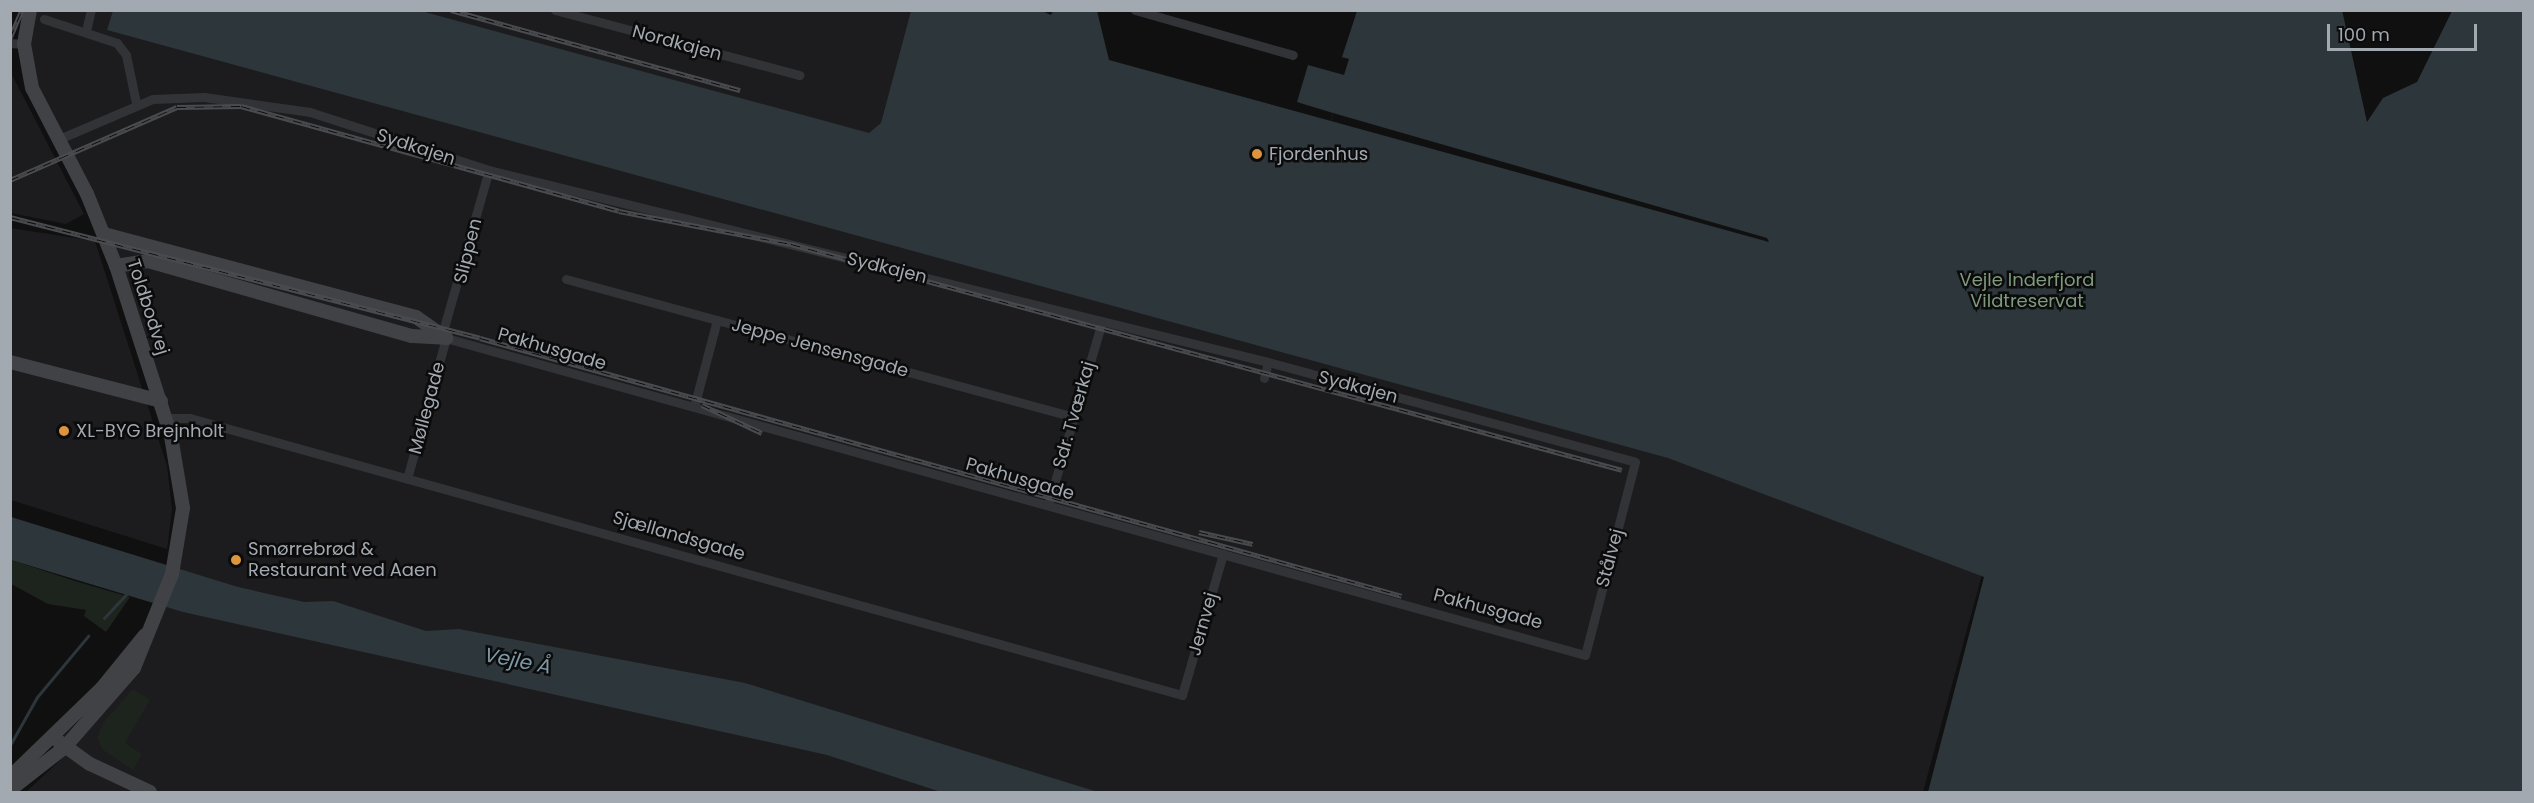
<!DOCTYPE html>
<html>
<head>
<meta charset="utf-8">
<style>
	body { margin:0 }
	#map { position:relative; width:2534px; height:803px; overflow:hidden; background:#101011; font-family:Poppins,sans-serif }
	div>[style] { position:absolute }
	.built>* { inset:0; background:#1c1c1e }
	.green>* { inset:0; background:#1d231d }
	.water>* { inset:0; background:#2d363a }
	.pier>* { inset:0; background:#101011 }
	.stream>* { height:3px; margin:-1.5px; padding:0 1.5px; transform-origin:1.5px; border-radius:1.5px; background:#2d363a }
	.street>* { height:9px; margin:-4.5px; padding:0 4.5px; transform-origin:4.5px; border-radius:4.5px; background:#323336 }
	.secondary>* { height:14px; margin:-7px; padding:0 7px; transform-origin:7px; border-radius:7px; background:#404246 }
	.rail>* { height:5px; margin-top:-2.5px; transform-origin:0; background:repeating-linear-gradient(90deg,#0b0b0c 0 9px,#494b4f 0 18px); box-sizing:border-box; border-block:2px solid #494b4f }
	.dots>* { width:16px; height:16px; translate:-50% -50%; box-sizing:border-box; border:3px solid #0b0b0c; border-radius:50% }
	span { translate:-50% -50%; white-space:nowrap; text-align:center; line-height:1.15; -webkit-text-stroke:5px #0b0b0c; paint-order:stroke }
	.street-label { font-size:18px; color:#a3a9b0 }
	.poi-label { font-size:18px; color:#a3a9b0 }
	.left { translate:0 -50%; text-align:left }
	.park-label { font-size:18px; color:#7d9a7c }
	.water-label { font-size:20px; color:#7d99a8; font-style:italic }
	.frame { position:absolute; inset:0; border:12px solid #a3a9b0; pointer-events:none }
	.scale { position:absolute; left:2327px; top:24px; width:150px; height:27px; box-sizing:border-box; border:3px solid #a3a9b0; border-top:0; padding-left:8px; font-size:18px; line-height:21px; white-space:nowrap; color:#a3a9b0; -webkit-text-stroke:4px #0b0b0c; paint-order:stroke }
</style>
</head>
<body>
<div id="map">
	<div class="built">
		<div style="clip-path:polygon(31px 11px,965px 11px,2001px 479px,1981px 578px,1923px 792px,26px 792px,70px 751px,55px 744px,126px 675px,168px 587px,182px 511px,179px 463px,90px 207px,27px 63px)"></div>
		<div style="clip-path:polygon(10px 71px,84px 214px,66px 224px,11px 213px)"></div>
		<div style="clip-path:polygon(10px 228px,95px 241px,167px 466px,172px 509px,167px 549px,11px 500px)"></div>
	</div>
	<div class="green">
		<div style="clip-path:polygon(11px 560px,78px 582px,130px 597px,106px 632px,84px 616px,86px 610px,48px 604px,11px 584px)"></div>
		<div style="clip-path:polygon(133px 689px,150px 700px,125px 743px,142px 754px,133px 770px,103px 750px,97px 738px,103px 723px)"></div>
	</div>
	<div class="water">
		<div style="clip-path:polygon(1040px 10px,1051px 15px,1053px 11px,1097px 11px,1109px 60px,1331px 121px,1333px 113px,1297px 102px,1308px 65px,1344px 75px,1349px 59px,1342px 57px,1357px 11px,2342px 10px,2367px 122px,2383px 98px,2417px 82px,2452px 11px,2523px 11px,2523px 792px,1928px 792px,1984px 577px,1668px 458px,107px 30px,113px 11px,421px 11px,869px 133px,881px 123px,911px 11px)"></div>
		<div style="clip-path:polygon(11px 517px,238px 587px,304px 602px,333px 601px,426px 631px,459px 629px,745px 683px,1098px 792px,941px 792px,827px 755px,183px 612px,11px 560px)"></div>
	</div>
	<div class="pier">
		<div style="clip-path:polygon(1333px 113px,1767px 238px,1769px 242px,1331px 121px)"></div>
	</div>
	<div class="stream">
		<div style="left:104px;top:618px;width:34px;rotate:-47deg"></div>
		<div style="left:10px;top:745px;width:55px;rotate:-60.6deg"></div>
		<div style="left:37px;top:697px;width:80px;rotate:-50.1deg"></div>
	</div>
	<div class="street">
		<div style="left:555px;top:10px;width:253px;rotate:14.9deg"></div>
		<div style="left:1135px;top:10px;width:164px;rotate:15.9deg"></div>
		<div style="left:44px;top:19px;width:77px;rotate:18.2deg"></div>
		<div style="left:117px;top:43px;width:15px;rotate:53deg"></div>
		<div style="left:126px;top:55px;width:49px;rotate:78.2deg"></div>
		<div style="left:86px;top:31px;width:22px;rotate:-77deg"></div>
		<div style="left:10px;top:43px;width:14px;rotate:4deg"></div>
		<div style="left:59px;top:139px;width:102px;rotate:-23.1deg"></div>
		<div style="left:153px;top:99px;width:51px;rotate:-2.2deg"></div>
		<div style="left:204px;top:97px;width:107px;rotate:8.1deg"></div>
		<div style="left:310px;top:112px;width:188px;rotate:18deg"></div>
		<div style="left:489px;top:170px;width:802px;rotate:13.85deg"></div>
		<div style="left:1268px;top:362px;width:380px;rotate:15.2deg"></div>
		<div style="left:1635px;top:462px;width:199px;rotate:104.5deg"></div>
		<div style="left:1585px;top:655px;width:1182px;rotate:-164.45deg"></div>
		<div style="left:446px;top:338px;width:146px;rotate:105.5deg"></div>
		<div style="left:566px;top:279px;width:526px;rotate:15.2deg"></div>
		<div style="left:443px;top:331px;width:167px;rotate:-74.1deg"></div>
		<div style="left:1264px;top:378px;width:16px;rotate:-76deg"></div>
		<div style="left:694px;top:407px;width:90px;rotate:-75.2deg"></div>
		<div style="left:166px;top:418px;width:24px"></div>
		<div style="left:190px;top:418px;width:1030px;rotate:15.6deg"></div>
		<div style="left:1182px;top:695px;width:147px;rotate:-73.8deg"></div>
		<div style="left:1048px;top:505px;width:188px;rotate:-73.6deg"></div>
	</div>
	<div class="secondary">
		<div style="left:104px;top:234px;width:323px;rotate:14.9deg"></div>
		<div style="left:416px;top:317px;width:37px;rotate:35deg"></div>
		<div style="left:116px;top:266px;width:32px;rotate:-9deg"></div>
		<div style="left:148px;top:261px;width:274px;rotate:15.9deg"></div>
		<div style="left:412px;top:336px;width:34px;rotate:3deg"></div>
		<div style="left:10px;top:362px;width:156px;rotate:14.5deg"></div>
		<div style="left:58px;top:741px;width:39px;rotate:36deg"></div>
		<div style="left:90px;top:764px;width:66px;rotate:25deg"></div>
		<div style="left:10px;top:777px;width:128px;rotate:-44.1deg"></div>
		<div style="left:102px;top:688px;width:68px;rotate:-50.9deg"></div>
		<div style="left:10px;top:790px;width:70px;rotate:-38deg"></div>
		<div style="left:65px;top:747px;width:105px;rotate:-48.9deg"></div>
		<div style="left:134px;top:668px;width:101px;rotate:-68deg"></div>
		<div style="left:172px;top:574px;width:67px;rotate:-80.5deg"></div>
		<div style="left:183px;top:508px;width:73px;rotate:-99.5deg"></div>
		<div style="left:171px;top:436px;width:179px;rotate:-107.9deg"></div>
		<div style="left:116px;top:266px;width:78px;rotate:-111.9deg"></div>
		<div style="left:87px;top:194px;width:119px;rotate:-117.4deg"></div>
		<div style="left:32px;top:88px;width:45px;rotate:-100.3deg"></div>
		<div style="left:24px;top:44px;width:35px;rotate:-80deg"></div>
	</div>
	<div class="rail">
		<div style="left:451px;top:10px;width:300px;rotate:15.5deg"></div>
		<div style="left:10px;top:38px;width:30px;rotate:-67deg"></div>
		<div style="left:10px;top:180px;width:182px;rotate:-23.6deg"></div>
		<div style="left:177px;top:107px;width:64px;rotate:-0.9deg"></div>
		<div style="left:241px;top:106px;width:392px;rotate:15.5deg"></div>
		<div style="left:619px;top:211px;width:175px;rotate:10.9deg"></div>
		<div style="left:791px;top:244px;width:861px;rotate:15.21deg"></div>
		<div style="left:10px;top:217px;width:485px;rotate:14.4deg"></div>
		<div style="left:480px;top:338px;width:957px;rotate:15.63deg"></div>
		<div style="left:702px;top:405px;width:66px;rotate:25deg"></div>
		<div style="left:1199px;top:532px;width:55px;rotate:12.5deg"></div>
	</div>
	<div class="dots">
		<div style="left:1257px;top:154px;background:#dc943d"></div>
		<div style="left:64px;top:431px;background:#dc943d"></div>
		<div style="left:236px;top:560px;background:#dc943d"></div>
	</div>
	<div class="street-label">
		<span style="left:677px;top:43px;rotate:15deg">Nordkajen</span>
		<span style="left:416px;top:147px;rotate:18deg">Sydkajen</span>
		<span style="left:468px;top:251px;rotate:-76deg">Slippen</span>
		<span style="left:887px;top:268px;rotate:14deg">Sydkajen</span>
		<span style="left:148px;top:307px;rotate:72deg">Toldbodvej</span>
		<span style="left:820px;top:348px;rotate:15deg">Jeppe Jensensgade</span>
		<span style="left:552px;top:349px;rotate:16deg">Pakhusgade</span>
		<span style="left:1358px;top:387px;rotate:15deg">Sydkajen</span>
		<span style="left:427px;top:408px;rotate:-75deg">Møllegade</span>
		<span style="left:1074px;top:415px;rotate:-74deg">Sdr. Tværkaj</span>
		<span style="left:1020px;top:479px;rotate:16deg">Pakhusgade</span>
		<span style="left:679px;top:536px;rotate:16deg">Sjællandsgade</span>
		<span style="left:1610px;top:558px;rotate:-75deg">Stålvej</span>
		<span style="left:1488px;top:609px;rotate:15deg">Pakhusgade</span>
		<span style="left:1203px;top:624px;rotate:-74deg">Jernvej</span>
	</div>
	<div class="poi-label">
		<span class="left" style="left:1269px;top:154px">Fjordenhus</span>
		<span class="left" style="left:76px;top:431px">XL-BYG Brejnholt</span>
		<span class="left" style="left:248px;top:560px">Smørrebrød &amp;<br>Restaurant ved Aaen</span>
	</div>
	<div class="park-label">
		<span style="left:2027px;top:291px">Vejle Inderfjord<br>Vildtreservat</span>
	</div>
	<div class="water-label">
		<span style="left:518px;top:661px;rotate:11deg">Vejle Å</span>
	</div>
	<div class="frame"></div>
	<div class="scale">100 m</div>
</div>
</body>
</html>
